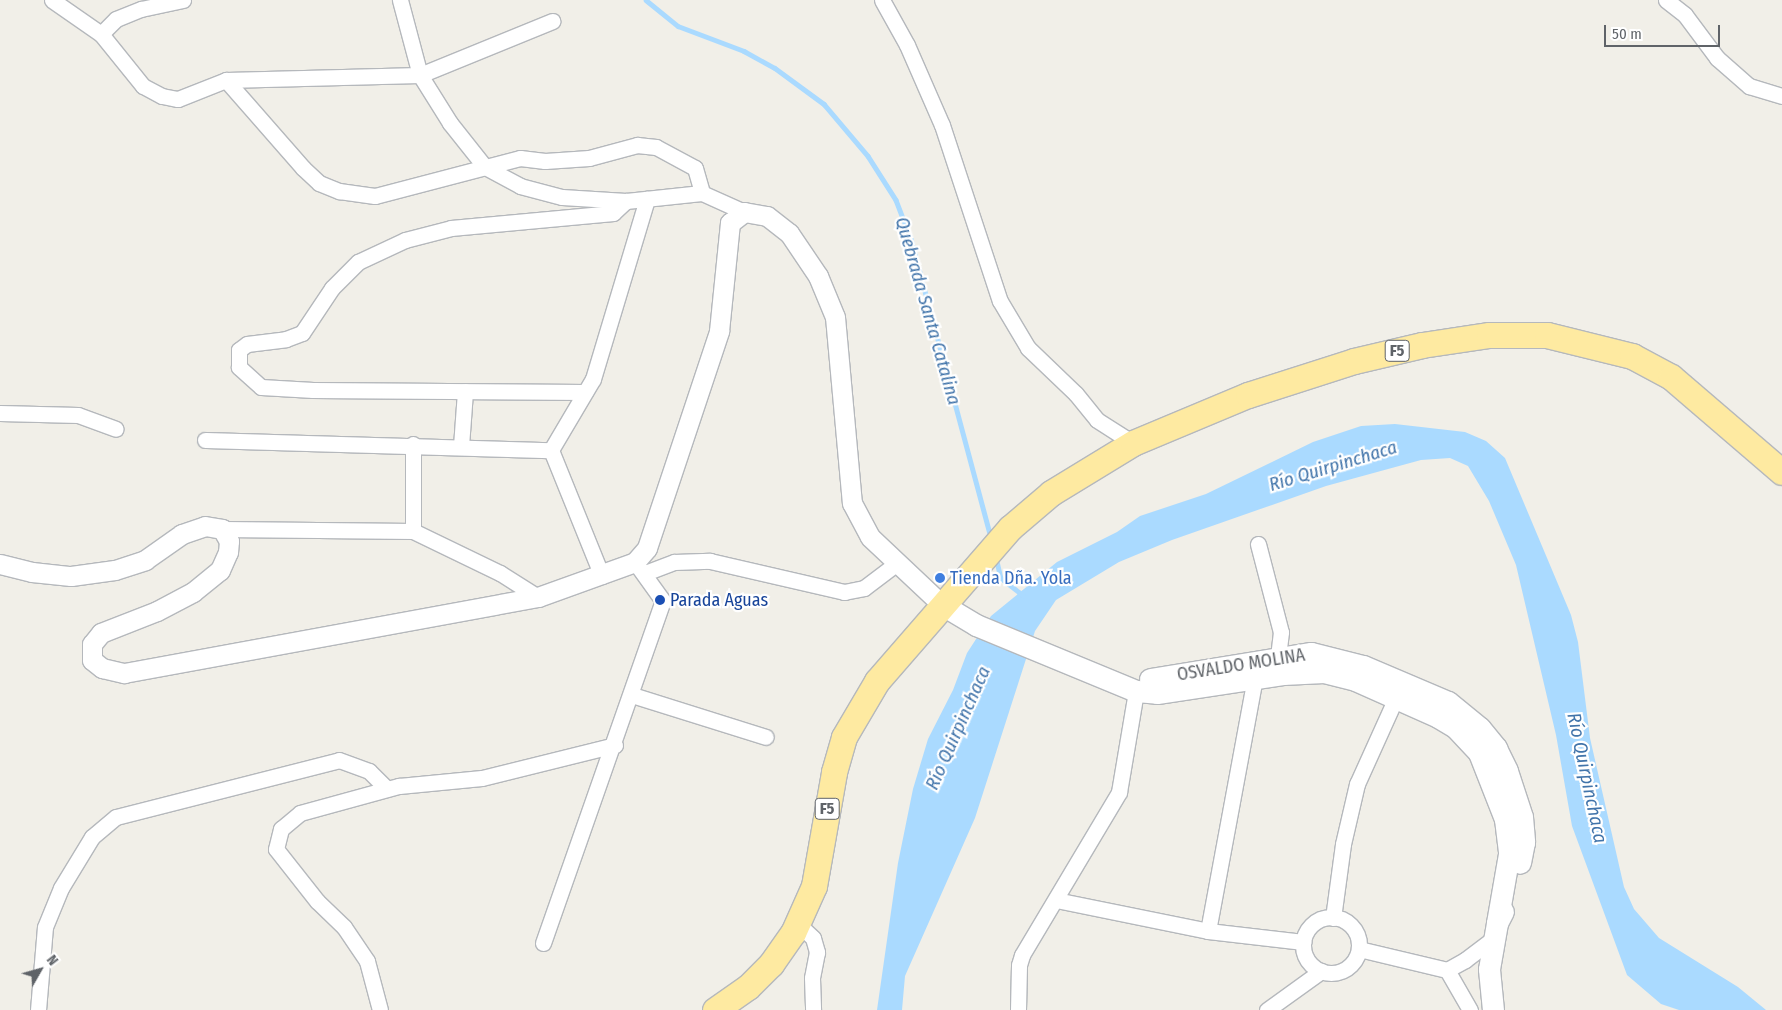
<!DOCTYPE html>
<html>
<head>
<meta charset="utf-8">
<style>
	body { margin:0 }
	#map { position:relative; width:1782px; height:1010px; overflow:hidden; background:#f1efe8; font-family:"Fira Sans Condensed",sans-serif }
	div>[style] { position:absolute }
	.water>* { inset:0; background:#aadaff }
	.stream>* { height:4.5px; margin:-2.25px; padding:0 2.25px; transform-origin:2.25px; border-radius:2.25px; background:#aadaff }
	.roads { filter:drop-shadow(1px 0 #b5b8bc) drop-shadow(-1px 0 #b5b8bc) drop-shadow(0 1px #b5b8bc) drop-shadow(0 -1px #b5b8bc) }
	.minor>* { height:15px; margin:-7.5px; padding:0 7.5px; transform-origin:7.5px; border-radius:7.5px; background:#fff }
	.minor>.ring { margin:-7.5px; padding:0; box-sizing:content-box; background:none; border:15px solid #fff; border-radius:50% }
	.tertiary>* { height:19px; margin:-9.5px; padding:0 9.5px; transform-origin:9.5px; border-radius:9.5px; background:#fff }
	.secondary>* { height:21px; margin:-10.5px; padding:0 10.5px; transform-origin:10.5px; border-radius:10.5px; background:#fff }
	.trunk>* { height:25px; margin:-12.5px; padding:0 12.5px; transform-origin:12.5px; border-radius:12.5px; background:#feeaa1 }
	.dots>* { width:14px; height:14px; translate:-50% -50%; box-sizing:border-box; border:2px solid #fff; border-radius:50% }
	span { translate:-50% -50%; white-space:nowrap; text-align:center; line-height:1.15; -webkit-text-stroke:4.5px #fff; paint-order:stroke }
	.shield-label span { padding:1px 4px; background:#fff; border:1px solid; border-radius:4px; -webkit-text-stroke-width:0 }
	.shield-label { font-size:16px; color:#5f6368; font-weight:700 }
	.shop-label { font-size:18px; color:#366cbe }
	.left { translate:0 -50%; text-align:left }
	.transit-label { font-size:18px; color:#164399 }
	.street-label { font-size:18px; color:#5f6368 }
	.water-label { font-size:19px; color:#4174aa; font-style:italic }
	.north { position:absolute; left:15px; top:945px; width:50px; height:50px; -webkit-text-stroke:4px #fff; paint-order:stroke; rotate:52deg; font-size:14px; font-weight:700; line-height:20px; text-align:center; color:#5f6368 }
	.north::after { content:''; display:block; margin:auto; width:18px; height:22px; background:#5f6368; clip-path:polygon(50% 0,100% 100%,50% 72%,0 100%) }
	.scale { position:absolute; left:1604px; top:25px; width:116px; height:22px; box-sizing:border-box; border:2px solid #5f6368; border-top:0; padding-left:6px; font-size:15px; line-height:18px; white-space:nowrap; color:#5f6368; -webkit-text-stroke:4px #fff; paint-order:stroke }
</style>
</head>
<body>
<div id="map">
	<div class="water">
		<div style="clip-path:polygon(1395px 424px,1465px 432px,1486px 441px,1505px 458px,1571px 615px,1578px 642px,1590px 738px,1624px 887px,1634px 909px,1659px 938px,1738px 987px,1766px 1010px,1679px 1010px,1661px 1004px,1627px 975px,1572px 826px,1556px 735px,1516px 565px,1489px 501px,1468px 466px,1450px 458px,1421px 460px,1326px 486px,1172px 540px,1119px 562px,1056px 600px,1035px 631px,975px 818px,905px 976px,902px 1010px,877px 1010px,898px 863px,913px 789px,928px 739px,953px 690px,967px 653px,991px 616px,1057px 562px,1117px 532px,1140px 516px,1206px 494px,1313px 442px,1361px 426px)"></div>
	</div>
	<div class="stream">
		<div style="left:646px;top:0;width:41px;rotate:39.1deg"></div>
		<div style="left:678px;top:26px;width:71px;rotate:20.7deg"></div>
		<div style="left:744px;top:51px;width:35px;rotate:29deg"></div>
		<div style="left:775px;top:68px;width:61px;rotate:36.3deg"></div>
		<div style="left:824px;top:104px;width:68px;rotate:49.8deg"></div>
		<div style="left:868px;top:156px;width:52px;rotate:57.5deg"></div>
		<div style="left:896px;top:200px;width:42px;rotate:69deg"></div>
		<div style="left:911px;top:239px;width:309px;rotate:75deg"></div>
		<div style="left:996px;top:557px;width:22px;rotate:77deg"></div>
		<div style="left:1001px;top:578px;width:28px;rotate:38deg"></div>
	</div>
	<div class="roads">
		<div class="minor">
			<div style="left:52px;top:0;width:60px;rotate:34.8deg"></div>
			<div style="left:101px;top:34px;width:67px;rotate:51.1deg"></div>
			<div style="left:143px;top:86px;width:21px;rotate:28deg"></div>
			<div style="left:162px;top:96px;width:16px;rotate:11deg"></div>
			<div style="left:178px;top:99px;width:52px;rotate:-21.6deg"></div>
			<div style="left:226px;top:80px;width:194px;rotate:-1.5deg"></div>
			<div style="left:420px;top:75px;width:143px;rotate:-22.2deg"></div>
			<div style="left:400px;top:0;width:78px;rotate:75.1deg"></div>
			<div style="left:420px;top:75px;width:57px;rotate:58deg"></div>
			<div style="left:450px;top:123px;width:56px;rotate:51.5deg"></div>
			<div style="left:485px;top:167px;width:40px;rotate:28deg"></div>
			<div style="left:520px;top:186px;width:43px;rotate:14.7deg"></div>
			<div style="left:562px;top:197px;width:64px;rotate:3.6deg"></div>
			<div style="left:626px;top:201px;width:76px;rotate:-6deg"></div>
			<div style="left:702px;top:193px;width:46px;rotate:24.3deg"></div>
			<div style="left:882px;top:0;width:51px;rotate:60.9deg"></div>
			<div style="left:907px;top:45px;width:87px;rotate:66.4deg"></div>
			<div style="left:942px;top:125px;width:185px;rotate:71.8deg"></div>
			<div style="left:1000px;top:301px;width:55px;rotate:59.2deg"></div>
			<div style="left:1028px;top:348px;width:66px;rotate:43.8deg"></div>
			<div style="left:1076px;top:394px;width:33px;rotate:51deg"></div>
			<div style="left:1097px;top:420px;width:43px;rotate:32.6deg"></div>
			<div style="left:1666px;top:0;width:24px;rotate:38deg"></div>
			<div style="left:1685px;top:15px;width:54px;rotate:53.3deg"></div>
			<div style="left:1717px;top:58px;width:43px;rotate:41.2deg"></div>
			<div style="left:1749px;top:86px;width:34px;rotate:17deg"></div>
			<div style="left:101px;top:34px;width:21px;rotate:-45deg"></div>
			<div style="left:116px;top:19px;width:27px;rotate:-22deg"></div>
			<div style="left:141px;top:9px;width:43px;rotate:-12.1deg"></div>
			<div style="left:226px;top:80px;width:117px;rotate:48.8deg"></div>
			<div style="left:303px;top:168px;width:22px;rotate:43deg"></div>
			<div style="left:319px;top:183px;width:22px;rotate:22deg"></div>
			<div style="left:339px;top:191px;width:36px;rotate:8deg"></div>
			<div style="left:375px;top:196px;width:150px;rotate:-14.7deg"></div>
			<div style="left:520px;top:158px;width:25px;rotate:7deg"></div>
			<div style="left:545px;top:161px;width:44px;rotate:-3.9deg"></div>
			<div style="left:589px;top:158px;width:50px;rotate:-15.2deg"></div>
			<div style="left:637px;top:145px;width:19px;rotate:6deg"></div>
			<div style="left:656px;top:147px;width:44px;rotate:28.3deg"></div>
			<div style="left:695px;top:168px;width:26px;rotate:74deg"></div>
			<div style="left:585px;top:392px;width:272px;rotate:-179.6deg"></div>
			<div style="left:313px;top:390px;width:52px;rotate:-176.7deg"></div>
			<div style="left:261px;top:387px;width:30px;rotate:-138deg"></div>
			<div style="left:239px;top:367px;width:17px;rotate:-90deg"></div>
			<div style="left:239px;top:350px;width:10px;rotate:-37deg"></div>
			<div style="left:247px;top:344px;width:39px;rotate:-7deg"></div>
			<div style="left:286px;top:339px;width:17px;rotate:-21deg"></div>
			<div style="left:302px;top:333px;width:54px;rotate:-56.3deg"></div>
			<div style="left:332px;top:288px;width:37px;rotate:-45deg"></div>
			<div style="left:358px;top:262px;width:52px;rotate:-25.1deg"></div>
			<div style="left:405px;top:240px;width:48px;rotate:-14.6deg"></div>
			<div style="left:451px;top:228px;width:163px;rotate:-5.3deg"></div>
			<div style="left:613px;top:213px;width:18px;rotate:-43deg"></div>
			<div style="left:0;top:413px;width:78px;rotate:1.5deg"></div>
			<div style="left:78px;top:415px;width:40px;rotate:20.2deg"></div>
			<div style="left:205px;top:440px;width:346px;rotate:1.7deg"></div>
			<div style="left:551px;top:450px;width:136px;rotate:68deg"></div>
			<div style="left:461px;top:446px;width:55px;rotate:-85.8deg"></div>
			<div style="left:551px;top:450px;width:82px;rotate:-59.4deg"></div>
			<div style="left:593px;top:379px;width:188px;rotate:-73.3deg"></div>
			<div style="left:222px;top:529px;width:191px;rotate:0.6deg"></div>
			<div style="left:413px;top:531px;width:97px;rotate:25.8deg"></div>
			<div style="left:500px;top:573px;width:45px;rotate:32.3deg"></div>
			<div style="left:413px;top:531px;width:87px;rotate:-90deg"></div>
			<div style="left:1258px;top:544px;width:91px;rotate:75.4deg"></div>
			<div style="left:1281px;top:632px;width:24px;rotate:97deg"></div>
			<div style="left:1278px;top:656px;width:11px;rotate:75deg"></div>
			<div style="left:645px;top:573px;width:31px;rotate:-21deg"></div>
			<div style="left:674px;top:562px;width:36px;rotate:-2deg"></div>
			<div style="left:710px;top:561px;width:138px;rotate:13deg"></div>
			<div style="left:844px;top:592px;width:20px;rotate:-11deg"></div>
			<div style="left:864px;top:588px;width:41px;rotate:-37.1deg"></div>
			<div style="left:632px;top:695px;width:140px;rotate:17.4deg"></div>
			<div style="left:1056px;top:900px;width:155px;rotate:11.5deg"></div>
			<div style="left:1208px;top:931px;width:96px;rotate:6.6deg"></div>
			<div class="ring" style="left:1303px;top:917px;width:41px;height:41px"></div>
			<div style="left:1333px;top:918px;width:75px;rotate:-82.3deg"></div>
			<div style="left:1343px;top:844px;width:62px;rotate:-76.9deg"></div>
			<div style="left:1357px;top:784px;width:102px;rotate:-65.7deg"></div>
			<div style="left:797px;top:923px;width:22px;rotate:43deg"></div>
			<div style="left:813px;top:938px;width:15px;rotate:74deg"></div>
			<div style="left:817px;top:952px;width:26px;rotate:101deg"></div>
			<div style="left:812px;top:978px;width:32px;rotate:88deg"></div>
			<div style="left:1208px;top:931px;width:257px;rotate:-79.5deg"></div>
			<div style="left:1255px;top:678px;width:9px;rotate:-111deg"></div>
			<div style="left:543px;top:943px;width:362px;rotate:-70.7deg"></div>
			<div style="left:663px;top:601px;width:48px;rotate:-125.7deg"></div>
			<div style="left:1359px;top:949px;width:90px;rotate:13.4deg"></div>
			<div style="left:1447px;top:970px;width:21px;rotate:-29deg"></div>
			<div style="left:1465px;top:960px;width:36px;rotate:-37deg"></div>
			<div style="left:1447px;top:970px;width:46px;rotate:60.1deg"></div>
			<div style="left:38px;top:1010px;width:83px;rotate:-85.2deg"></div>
			<div style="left:45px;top:927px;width:42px;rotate:-67.7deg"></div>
			<div style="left:61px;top:888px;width:60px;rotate:-58.7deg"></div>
			<div style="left:92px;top:837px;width:31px;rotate:-40deg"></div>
			<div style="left:116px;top:817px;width:230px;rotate:-14.3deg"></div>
			<div style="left:339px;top:760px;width:32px;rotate:20deg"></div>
			<div style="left:369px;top:771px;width:25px;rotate:45deg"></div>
			<div style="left:380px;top:1010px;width:51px;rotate:-104.9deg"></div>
			<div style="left:367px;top:961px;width:41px;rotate:-124.1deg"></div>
			<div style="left:344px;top:927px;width:37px;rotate:-136deg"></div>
			<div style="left:317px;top:901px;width:66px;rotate:-128.3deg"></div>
			<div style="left:276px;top:849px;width:21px;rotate:-76deg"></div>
			<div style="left:281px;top:829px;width:25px;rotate:-40deg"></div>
			<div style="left:300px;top:813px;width:103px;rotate:-15.3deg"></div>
			<div style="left:399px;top:786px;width:83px;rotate:-5.5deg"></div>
			<div style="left:482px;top:778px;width:137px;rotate:-13.9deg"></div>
			<div style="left:1018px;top:1010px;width:45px;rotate:-88.7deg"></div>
			<div style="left:1019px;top:965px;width:10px;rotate:-73deg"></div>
			<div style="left:1022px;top:955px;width:190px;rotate:-59.2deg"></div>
			<div style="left:1119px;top:792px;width:102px;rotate:-80.4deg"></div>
			<div style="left:1267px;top:1010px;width:67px;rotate:-35.8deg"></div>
		</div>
		<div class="tertiary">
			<div style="left:0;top:564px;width:33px;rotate:14deg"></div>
			<div style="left:32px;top:572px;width:39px;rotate:6deg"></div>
			<div style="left:71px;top:576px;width:44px;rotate:-7.8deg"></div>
			<div style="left:115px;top:570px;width:32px;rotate:-18deg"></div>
			<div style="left:145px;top:560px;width:45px;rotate:-35.1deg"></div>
			<div style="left:182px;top:534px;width:24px;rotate:-19deg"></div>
			<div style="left:205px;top:526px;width:17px;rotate:10deg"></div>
			<div style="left:222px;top:529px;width:14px;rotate:60deg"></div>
			<div style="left:229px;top:541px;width:11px;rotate:95deg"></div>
			<div style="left:228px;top:552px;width:20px;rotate:114deg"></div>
			<div style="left:220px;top:570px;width:35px;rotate:141deg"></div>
			<div style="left:193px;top:592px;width:41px;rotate:152.2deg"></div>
			<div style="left:157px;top:611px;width:60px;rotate:158.6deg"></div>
			<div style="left:101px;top:633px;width:14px;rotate:129deg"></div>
			<div style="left:92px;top:644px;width:16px;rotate:90deg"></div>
			<div style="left:92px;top:660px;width:13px;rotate:39deg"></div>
			<div style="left:102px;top:668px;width:23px;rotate:13deg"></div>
			<div style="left:124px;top:673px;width:421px;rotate:-10.4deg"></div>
			<div style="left:538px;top:597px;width:103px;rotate:-19.8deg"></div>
			<div style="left:635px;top:562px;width:18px;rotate:-49deg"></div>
			<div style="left:647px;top:548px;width:229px;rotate:-71.6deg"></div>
			<div style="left:719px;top:331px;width:109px;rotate:-84.2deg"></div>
			<div style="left:730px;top:223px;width:18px;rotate:-38deg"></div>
			<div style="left:744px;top:212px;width:23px;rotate:10deg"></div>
			<div style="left:767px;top:216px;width:28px;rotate:38deg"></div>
			<div style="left:789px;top:233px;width:52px;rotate:56deg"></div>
			<div style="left:818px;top:276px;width:44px;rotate:67.5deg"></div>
			<div style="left:835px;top:317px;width:187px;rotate:84.8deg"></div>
			<div style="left:852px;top:503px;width:38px;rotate:62deg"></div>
			<div style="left:870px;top:537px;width:98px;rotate:43.3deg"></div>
		</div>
		<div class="secondary">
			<div style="left:941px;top:604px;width:41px;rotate:31deg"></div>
			<div style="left:976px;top:625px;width:173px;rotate:22.4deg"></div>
			<div style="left:1136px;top:691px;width:21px;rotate:5deg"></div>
			<div style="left:1157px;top:693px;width:127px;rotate:-8.6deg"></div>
			<div style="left:1283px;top:674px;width:41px;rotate:-2.8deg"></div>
			<div style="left:1324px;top:672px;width:32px;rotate:14deg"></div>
			<div style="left:1355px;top:680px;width:91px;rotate:24deg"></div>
			<div style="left:1438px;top:717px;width:21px;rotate:31deg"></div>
			<div style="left:1456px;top:728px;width:34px;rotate:47deg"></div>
			<div style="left:1479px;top:753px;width:71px;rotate:68.5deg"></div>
			<div style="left:1505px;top:819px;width:35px;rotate:83deg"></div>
			<div style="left:1509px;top:854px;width:70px;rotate:99.9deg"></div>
			<div style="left:1150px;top:679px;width:163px;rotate:-9.2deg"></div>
			<div style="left:1311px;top:653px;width:54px;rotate:14deg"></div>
			<div style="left:1363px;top:666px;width:92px;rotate:23deg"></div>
			<div style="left:1448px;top:702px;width:41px;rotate:39.1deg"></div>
			<div style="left:1480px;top:728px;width:26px;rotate:51deg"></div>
			<div style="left:1496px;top:748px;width:25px;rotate:64deg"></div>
			<div style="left:1507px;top:771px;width:48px;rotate:71.9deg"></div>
			<div style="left:1522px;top:817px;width:25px;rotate:85deg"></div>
			<div style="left:1524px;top:842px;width:21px;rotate:101deg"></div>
			<div style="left:1493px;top:1010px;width:41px;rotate:-95.6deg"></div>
			<div style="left:1489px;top:969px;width:47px;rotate:-80.1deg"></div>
			<div style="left:1497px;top:923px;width:13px;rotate:-63deg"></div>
		</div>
		<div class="trunk">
			<div style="left:715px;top:1010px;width:40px;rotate:-34.9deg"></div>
			<div style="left:748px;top:987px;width:33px;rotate:-45deg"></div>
			<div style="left:771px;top:964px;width:38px;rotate:-55deg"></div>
			<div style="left:793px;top:933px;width:51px;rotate:-65.9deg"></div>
			<div style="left:814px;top:886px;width:116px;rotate:-80deg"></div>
			<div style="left:834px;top:772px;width:36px;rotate:-74deg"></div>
			<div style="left:844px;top:737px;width:65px;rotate:-59.5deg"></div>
			<div style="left:877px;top:681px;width:203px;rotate:-49deg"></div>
			<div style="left:1010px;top:528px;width:54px;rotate:-40.5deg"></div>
			<div style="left:1051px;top:493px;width:96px;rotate:-31.4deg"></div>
			<div style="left:1133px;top:443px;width:125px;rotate:-22.7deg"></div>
			<div style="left:1248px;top:395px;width:111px;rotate:-17.8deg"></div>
			<div style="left:1354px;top:361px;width:70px;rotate:-13.2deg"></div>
			<div style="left:1422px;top:345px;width:68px;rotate:-8.5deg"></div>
			<div style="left:1489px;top:335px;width:58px"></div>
			<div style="left:1547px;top:335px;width:88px;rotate:13.9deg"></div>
			<div style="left:1632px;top:356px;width:44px;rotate:28.3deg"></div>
			<div style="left:1671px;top:377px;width:146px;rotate:40.6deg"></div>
		</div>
	</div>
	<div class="dots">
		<div style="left:940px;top:578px;background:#3f7fe0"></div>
		<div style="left:660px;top:600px;background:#1a4fb4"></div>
	</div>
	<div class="shield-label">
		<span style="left:1397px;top:351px">F5</span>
		<span style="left:827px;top:809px">F5</span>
	</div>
	<div class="shop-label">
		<span class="left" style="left:950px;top:578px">Tienda Dña. Yola</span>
	</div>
	<div class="transit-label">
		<span class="left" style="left:670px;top:600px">Parada Aguas</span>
	</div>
	<div class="street-label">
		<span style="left:1241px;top:665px;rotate:-9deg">OSVALDO MOLINA</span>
	</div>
	<div class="water-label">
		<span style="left:928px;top:311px;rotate:74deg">Quebrada Santa Catalina</span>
		<span style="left:1333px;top:466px;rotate:-17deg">Río Quirpinchaca</span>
		<span style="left:958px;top:728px;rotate:-66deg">Río Quirpinchaca</span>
		<span style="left:1587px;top:778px;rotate:78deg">Río Quirpinchaca</span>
	</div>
	<div class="north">N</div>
	<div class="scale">50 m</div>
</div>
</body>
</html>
